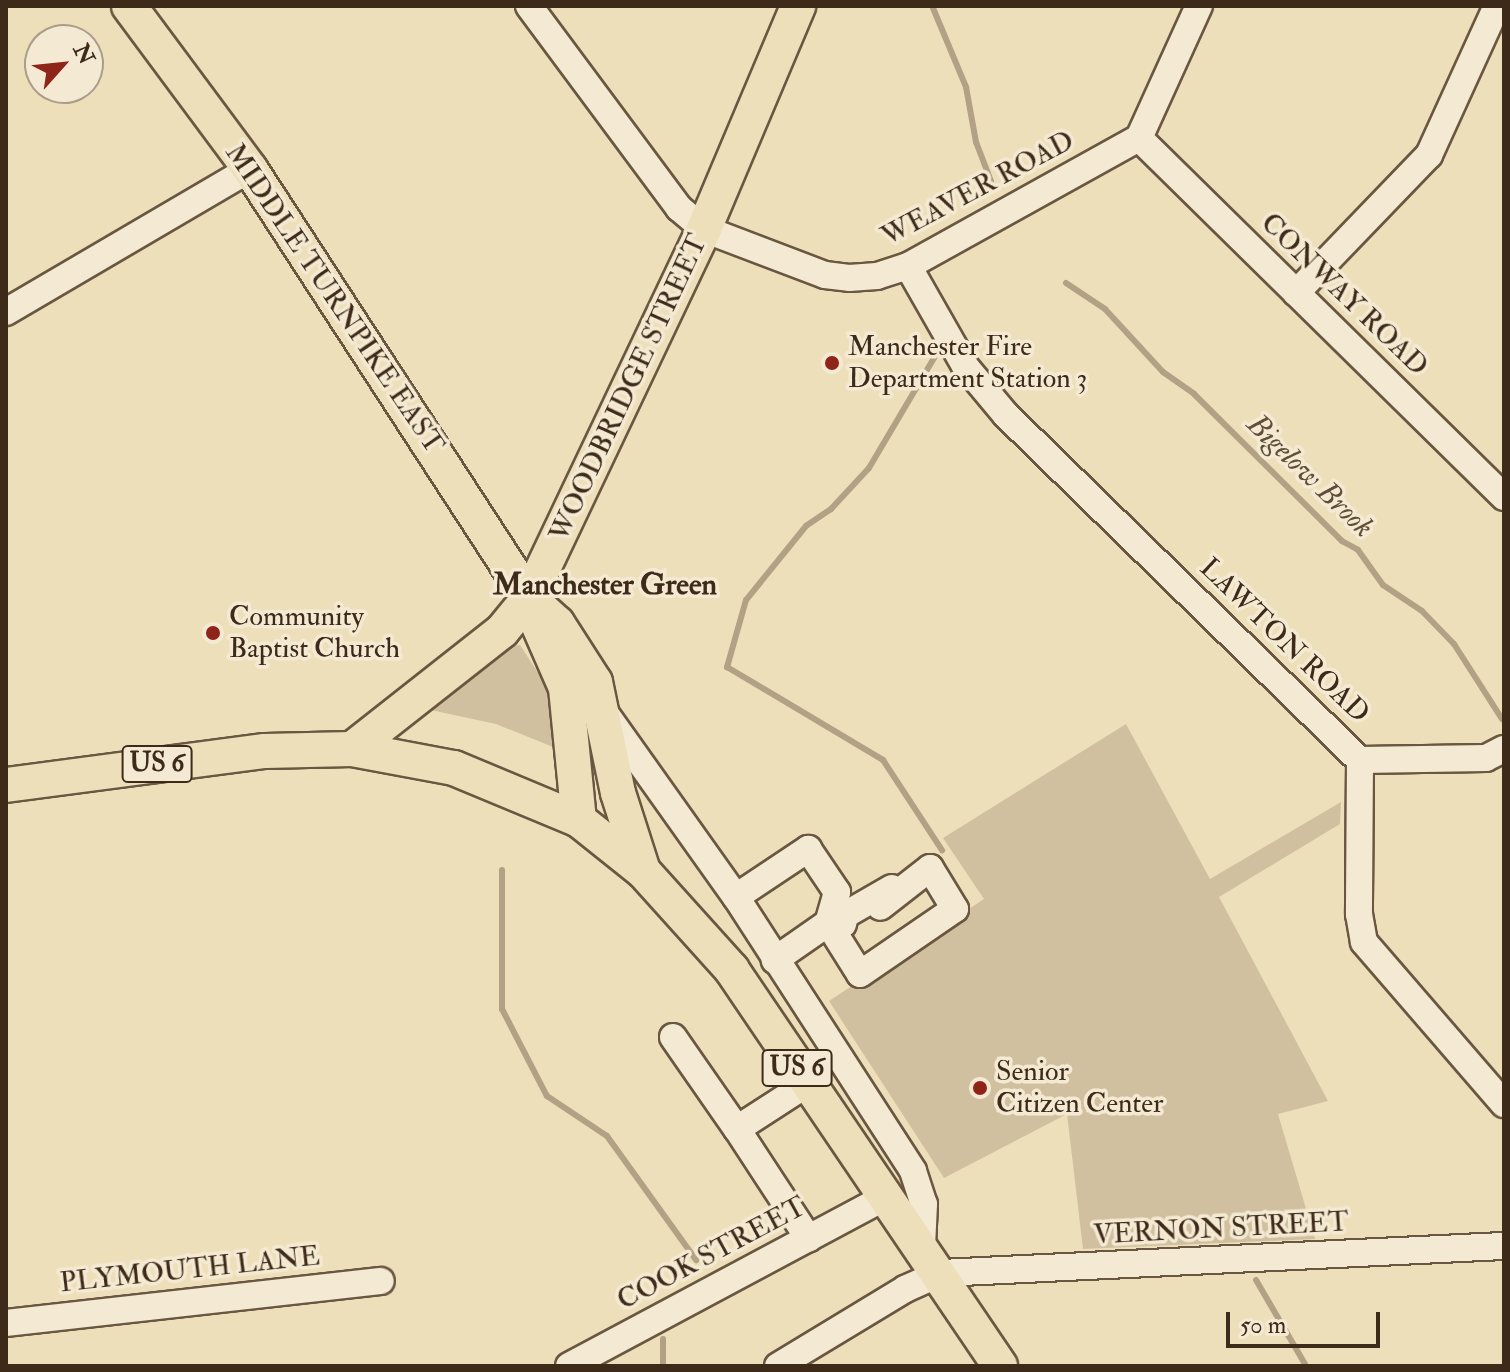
<!DOCTYPE html>
<html>
<head>
<meta charset="utf-8">
<style>
	body { margin:0 }
	#map { position:relative; width:1510px; height:1372px; overflow:hidden; background:#eedfbb; font-family:"IM FELL Double Pica",serif }
	div>[style] { position:absolute }
	.green>* { inset:0; background:#d0c09f }
	.stream>* { height:6px; margin:-3px; padding:0 3px; transform-origin:3px; border-radius:3px; background:#b2a184 }
	.roads { filter:drop-shadow(2px 0 #695741) drop-shadow(-2px 0 #695741) drop-shadow(0 2px #695741) drop-shadow(0 -2px #695741) }
	.minor>* { height:26px; margin:-13px; padding:0 13px; transform-origin:13px; border-radius:13px; background:#f4ead3 }
	.major>* { height:34px; margin:-17px; padding:0 17px; transform-origin:17px; border-radius:17px; background:#eedfbb }
	.dots>* { width:22px; height:22px; translate:-50% -50%; box-sizing:border-box; border:4px solid #f4ead3; border-radius:50% }
	span { translate:-50% -50%; white-space:nowrap; text-align:center; line-height:1.15; -webkit-text-stroke:7px #f4ead3; paint-order:stroke }
	.shield-label span { padding:2px 6px; background:#f4ead3; border:2px solid; border-radius:6px; -webkit-text-stroke-width:0 }
	.shield-label { font-size:26px; color:#3d2a18; font-weight:700 }
	.street-label { font-size:28px; color:#3d2a18 }
	.poi-label { font-size:28px; color:#3d2a18 }
	.left { translate:0 -50%; text-align:left }
	.water-label { font-size:30px; color:#604e38; font-style:italic }
	.neighbourhood-label { font-size:30px; color:#3d2a18; font-weight:700 }
	.frame { position:absolute; inset:0; border:8px solid #3d2a18; pointer-events:none }
	.north { position:absolute; left:24px; top:24px; width:80px; height:80px; box-sizing:border-box; background:#f4ead3; border:2px solid #ab9d88; border-radius:50%; rotate:63deg; font-size:22px; font-weight:700; line-height:32px; text-align:center; color:#3d2a18 }
	.north::after { content:''; display:block; margin:auto; width:28px; height:36px; background:#8f2418; clip-path:polygon(50% 0,100% 100%,50% 72%,0 100%) }
	.scale { position:absolute; left:1226px; top:1312px; width:154px; height:36px; box-sizing:border-box; border:4px solid #3d2a18; border-top:0; padding-left:10px; font-size:24px; line-height:28px; white-space:nowrap; color:#3d2a18; -webkit-text-stroke:6px #f4ead3; paint-order:stroke }
</style>
</head>
<body>
<div id="map">
	<div class="green">
		<div style="clip-path:polygon(520px 645px,548px 688px,558px 749px,496px 724px,426px 709px,510px 646px)"></div>
		<div style="clip-path:polygon(1126px 724px,1210px 879px,1341px 802px,1340px 824px,1219px 897px,1328px 1101px,1278px 1114px,1315px 1239px,1083px 1249px,1067px 1114px,944px 1178px,829px 1001px,984px 899px,943px 838px)"></div>
	</div>
	<div class="stream">
		<div style="left:933px;top:8px;width:86px;rotate:67.3deg"></div>
		<div style="left:966px;top:87px;width:56px;rotate:79.7deg"></div>
		<div style="left:976px;top:142px;width:42px;rotate:69deg"></div>
		<div style="left:1066px;top:283px;width:47px;rotate:33.7deg"></div>
		<div style="left:1105px;top:309px;width:86px;rotate:47.4deg"></div>
		<div style="left:1163px;top:372px;width:38px;rotate:35deg"></div>
		<div style="left:1194px;top:394px;width:209px;rotate:44.8deg"></div>
		<div style="left:1342px;top:541px;width:18px;rotate:29deg"></div>
		<div style="left:1358px;top:550px;width:43px;rotate:54.5deg"></div>
		<div style="left:1383px;top:585px;width:47px;rotate:33.7deg"></div>
		<div style="left:1422px;top:611px;width:46px;rotate:45.9deg"></div>
		<div style="left:1454px;top:644px;width:89px;rotate:57.4deg"></div>
		<div style="left:934px;top:358px;width:128px;rotate:120.6deg"></div>
		<div style="left:869px;top:468px;width:56px;rotate:132.8deg"></div>
		<div style="left:831px;top:509px;width:30px;rotate:146deg"></div>
		<div style="left:806px;top:526px;width:95px;rotate:129deg"></div>
		<div style="left:746px;top:600px;width:70px;rotate:105.8deg"></div>
		<div style="left:727px;top:667px;width:182px;rotate:30.8deg"></div>
		<div style="left:883px;top:760px;width:108px;rotate:56.8deg"></div>
		<div style="left:502px;top:870px;width:139px;rotate:90deg"></div>
		<div style="left:502px;top:1009px;width:98px;rotate:62.7deg"></div>
		<div style="left:547px;top:1096px;width:72px;rotate:33.7deg"></div>
		<div style="left:607px;top:1136px;width:153px;rotate:54.3deg"></div>
		<div style="left:1256px;top:1280px;width:99px;rotate:59.8deg"></div>
		<div style="left:663px;top:1339px;width:27px;rotate:90deg"></div>
	</div>
	<div class="roads">
		<div class="minor">
			<div style="left:529px;top:6px;width:252px;rotate:53.4deg"></div>
			<div style="left:679px;top:208px;width:33px;rotate:40deg"></div>
			<div style="left:704px;top:229px;width:129px;rotate:20.8deg"></div>
			<div style="left:825px;top:275px;width:24px;rotate:7deg"></div>
			<div style="left:849px;top:278px;width:28px;rotate:-4deg"></div>
			<div style="left:877px;top:276px;width:33px;rotate:-18deg"></div>
			<div style="left:908px;top:266px;width:264px;rotate:-29deg"></div>
			<div style="left:1139px;top:138px;width:145px;rotate:-65.6deg"></div>
			<div style="left:1139px;top:138px;width:512px;rotate:44.53deg"></div>
			<div style="left:908px;top:266px;width:115px;rotate:60.3deg"></div>
			<div style="left:965px;top:366px;width:64px;rotate:50.1deg"></div>
			<div style="left:1006px;top:415px;width:494px;rotate:44.3deg"></div>
			<div style="left:1360px;top:760px;width:154px;rotate:90.4deg"></div>
			<div style="left:1359px;top:914px;width:28px;rotate:80deg"></div>
			<div style="left:1364px;top:942px;width:214px;rotate:49.2deg"></div>
			<div style="left:1296px;top:293px;width:192px;rotate:-46.1deg"></div>
			<div style="left:1429px;top:155px;width:164px;rotate:-65.5deg"></div>
			<div style="left:6px;top:312px;width:283px;rotate:-30.4deg"></div>
			<div style="left:605px;top:713px;width:226px;rotate:54.6deg"></div>
			<div style="left:736px;top:897px;width:326px;rotate:57.1deg"></div>
			<div style="left:913px;top:1171px;width:35px;rotate:72deg"></div>
			<div style="left:924px;top:1204px;width:43px;rotate:92.7deg"></div>
			<div style="left:1360px;top:760px;width:126px;rotate:-0.9deg"></div>
			<div style="left:1486px;top:758px;width:20px;rotate:-27deg"></div>
			<div style="left:736px;top:897px;width:87px;rotate:-33.7deg"></div>
			<div style="left:808px;top:849px;width:52px;rotate:56deg"></div>
			<div style="left:837px;top:892px;width:32px;rotate:106deg"></div>
			<div style="left:828px;top:923px;width:65px;rotate:145.1deg"></div>
			<div style="left:828px;top:923px;width:60px;rotate:57.9deg"></div>
			<div style="left:860px;top:974px;width:115px;rotate:-34.4deg"></div>
			<div style="left:955px;top:909px;width:48px;rotate:-121.4deg"></div>
			<div style="left:930px;top:868px;width:63px;rotate:142deg"></div>
			<div style="left:843px;top:924px;width:9px;rotate:-77deg"></div>
			<div style="left:845px;top:915px;width:54px;rotate:-29.9deg"></div>
			<div style="left:673px;top:1037px;width:112px;rotate:55.2deg"></div>
			<div style="left:737px;top:1129px;width:85px;rotate:-32.9deg"></div>
			<div style="left:737px;top:1129px;width:131px;rotate:56.8deg"></div>
			<div style="left:6px;top:1323px;width:377px;rotate:-6.4deg"></div>
			<div style="left:569px;top:1366px;width:359px;rotate:-28.1deg"></div>
			<div style="left:778px;top:1366px;width:149px;rotate:-31.2deg"></div>
			<div style="left:905px;top:1289px;width:39px;rotate:-24deg"></div>
			<div style="left:941px;top:1273px;width:564px;rotate:-2.75deg"></div>
		</div>
		<div class="major">
			<div style="left:129px;top:6px;width:203px;rotate:53.4deg"></div>
			<div style="left:250px;top:169px;width:512px;rotate:56.96deg"></div>
			<div style="left:529px;top:598px;width:38px;rotate:42deg"></div>
			<div style="left:557px;top:623px;width:70px;rotate:57.2deg"></div>
			<div style="left:595px;top:682px;width:113px;rotate:78.3deg"></div>
			<div style="left:618px;top:793px;width:82px;rotate:72.2deg"></div>
			<div style="left:535px;top:617px;width:77px;rotate:66.4deg"></div>
			<div style="left:566px;top:688px;width:133px;rotate:84.4deg"></div>
			<div style="left:352px;top:749px;width:191px;rotate:-38.2deg"></div>
			<div style="left:502px;top:631px;width:43px;rotate:-50.7deg"></div>
			<div style="left:529px;top:598px;width:408px;rotate:-64.6deg"></div>
			<div style="left:704px;top:229px;width:242px;rotate:-67.1deg"></div>
			<div style="left:6px;top:785px;width:261px;rotate:-7.5deg"></div>
			<div style="left:265px;top:751px;width:87px;rotate:-1.3deg"></div>
			<div style="left:352px;top:749px;width:104px;rotate:10.6deg"></div>
			<div style="left:454px;top:768px;width:135px;rotate:22.6deg"></div>
			<div style="left:579px;top:820px;width:82px;rotate:38.6deg"></div>
			<div style="left:643px;top:871px;width:133px;rotate:48deg"></div>
			<div style="left:732px;top:970px;width:478px;rotate:55.9deg"></div>
		</div>
	</div>
	<div class="dots">
		<div style="left:832px;top:363px;background:#8f2418"></div>
		<div style="left:213px;top:633px;background:#8f2418"></div>
		<div style="left:980px;top:1088px;background:#8f2418"></div>
	</div>
	<div class="shield-label">
		<span style="left:157px;top:764px">US 6</span>
		<span style="left:797px;top:1068px">US 6</span>
	</div>
	<div class="street-label">
		<span style="left:978px;top:189px;rotate:-28deg">WEAVER ROAD</span>
		<span style="left:1344px;top:295px;rotate:44deg">CONWAY ROAD</span>
		<span style="left:334px;top:299px;rotate:56deg">MIDDLE TURNPIKE EAST</span>
		<span style="left:629px;top:388px;rotate:-65deg">WOODBRIDGE STREET</span>
		<span style="left:1284px;top:641px;rotate:44deg">LAWTON ROAD</span>
		<span style="left:1221px;top:1229px;rotate:-3deg">VERNON STREET</span>
		<span style="left:712px;top:1254px;rotate:-28deg">COOK STREET</span>
		<span style="left:190px;top:1270px;rotate:-6deg">PLYMOUTH LANE</span>
	</div>
	<div class="poi-label">
		<span class="left" style="left:848px;top:363px">Manchester Fire<br>Department Station 3</span>
		<span class="left" style="left:229px;top:633px">Community<br>Baptist Church</span>
		<span class="left" style="left:996px;top:1088px">Senior<br>Citizen Center</span>
	</div>
	<div class="water-label">
		<span style="left:1310px;top:476px;rotate:44deg">Bigelow Brook</span>
	</div>
	<div class="neighbourhood-label">
		<span style="left:605px;top:585px">Manchester Green</span>
	</div>
	<div class="frame"></div>
	<div class="north">N</div>
	<div class="scale">50 m</div>
</div>
</body>
</html>
